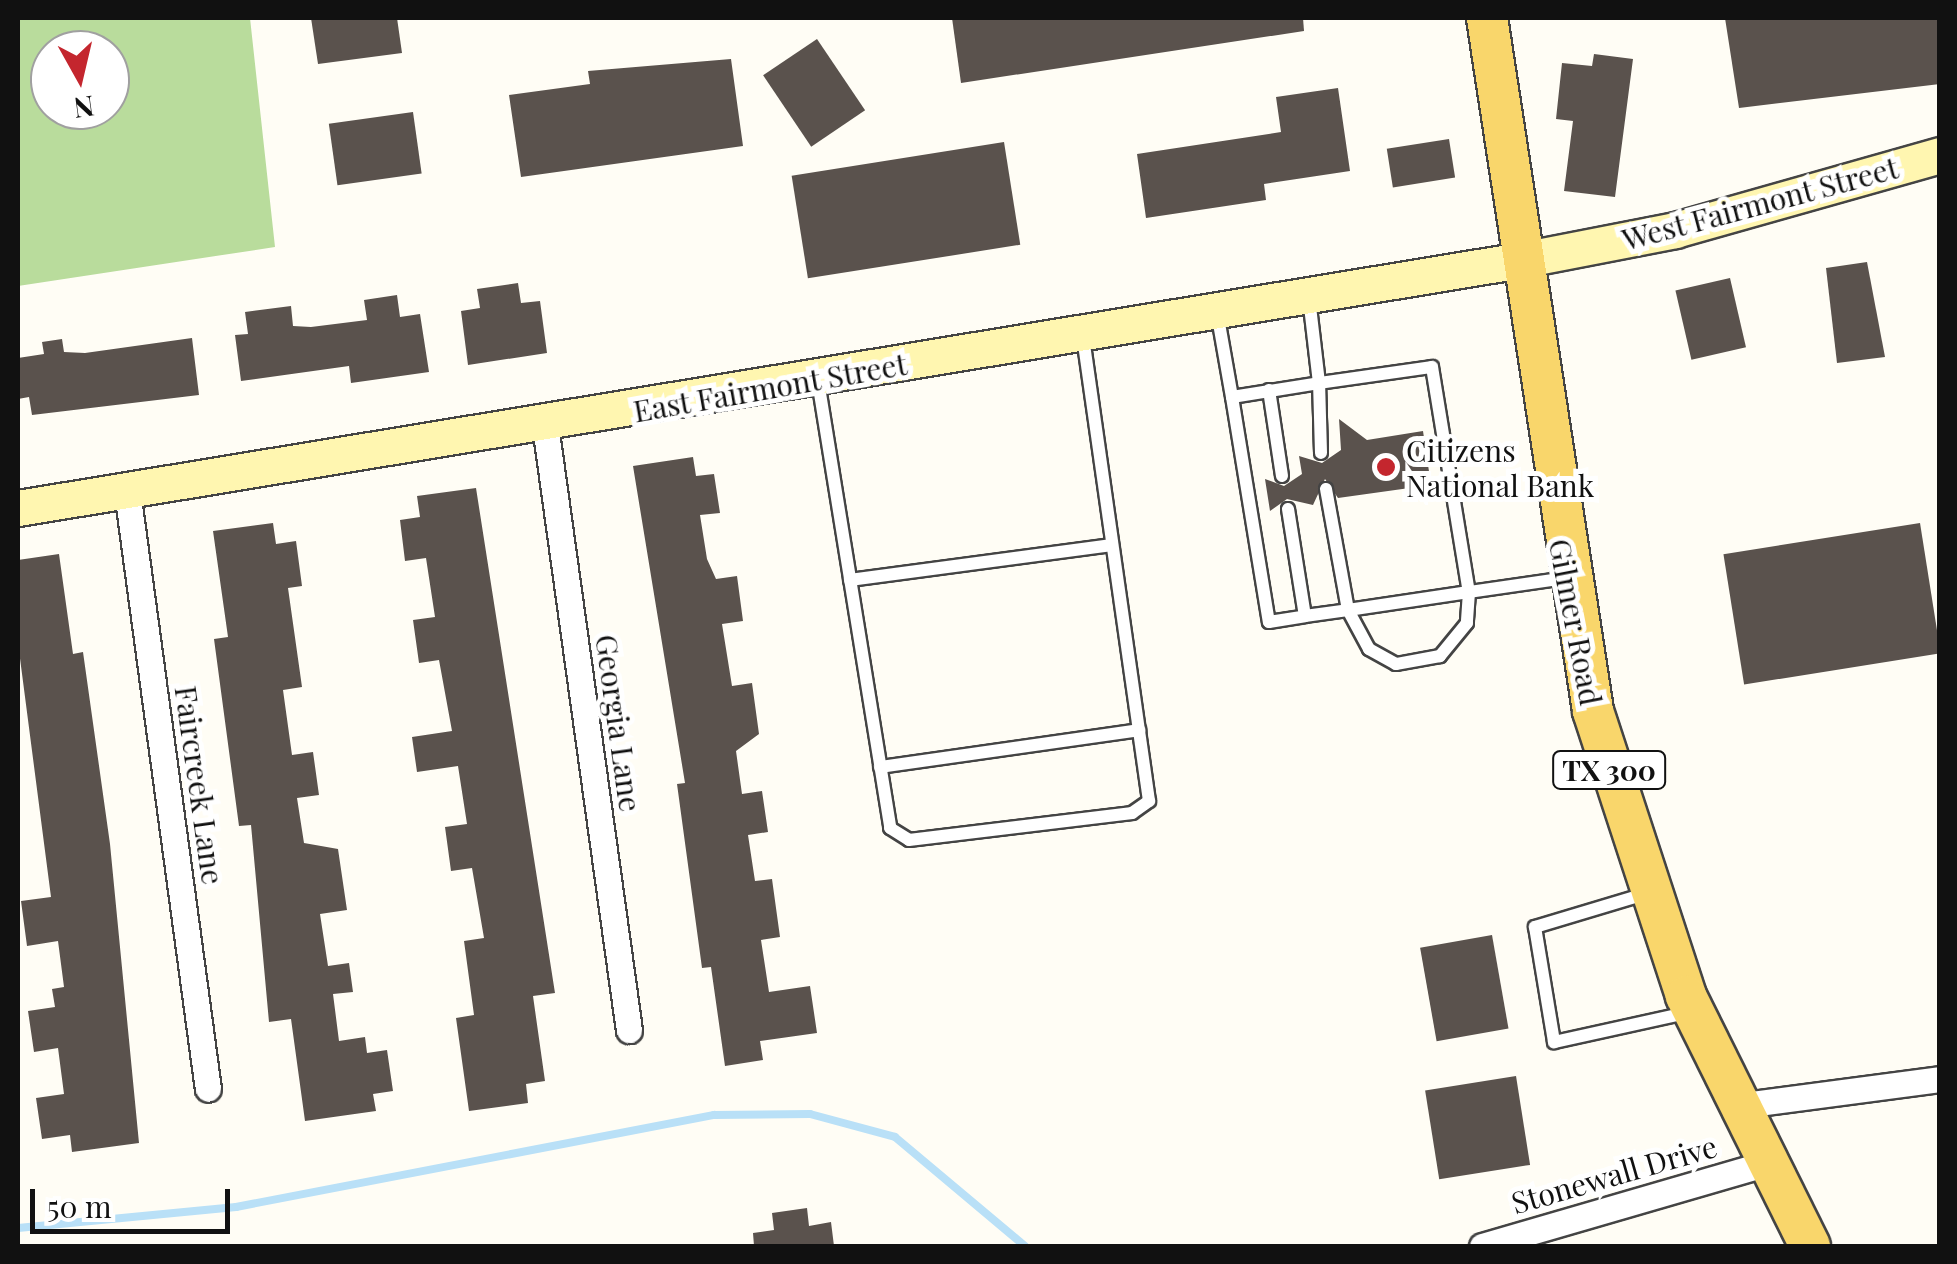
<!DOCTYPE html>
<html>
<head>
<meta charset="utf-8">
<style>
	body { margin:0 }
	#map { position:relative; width:1957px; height:1264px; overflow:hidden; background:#fffdf5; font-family:"Playfair Display",serif }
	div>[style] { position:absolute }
	.forest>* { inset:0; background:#b9dc9c }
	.stream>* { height:8px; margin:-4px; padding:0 4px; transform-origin:4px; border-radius:4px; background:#b9e0f7 }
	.building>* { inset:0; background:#5a524d; transform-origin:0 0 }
	.roads { filter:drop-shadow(2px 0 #444) drop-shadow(-2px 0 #444) drop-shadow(0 2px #444) drop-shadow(0 -2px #444) }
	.lane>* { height:12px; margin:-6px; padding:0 6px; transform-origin:6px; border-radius:6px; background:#fff }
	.street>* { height:25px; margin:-12.5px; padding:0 12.5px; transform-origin:12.5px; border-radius:12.5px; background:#fff }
	.secondary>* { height:35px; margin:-17.5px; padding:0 17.5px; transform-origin:17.5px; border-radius:17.5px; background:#fff6b0 }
	.primary>* { height:40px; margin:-20px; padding:0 20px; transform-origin:20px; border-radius:20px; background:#f9d66b }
	.dots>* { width:28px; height:28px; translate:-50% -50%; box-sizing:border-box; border:5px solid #fff; border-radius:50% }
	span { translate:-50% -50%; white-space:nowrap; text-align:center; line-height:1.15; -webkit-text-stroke:10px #fff; paint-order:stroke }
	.shield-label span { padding:2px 8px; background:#fff; border:2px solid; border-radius:8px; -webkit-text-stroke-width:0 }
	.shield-label { font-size:28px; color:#111; font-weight:700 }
	.street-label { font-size:30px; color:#111 }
	.poi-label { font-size:30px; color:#111 }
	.left { translate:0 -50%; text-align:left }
	.frame { position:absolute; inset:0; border:20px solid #111; pointer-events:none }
	.north { position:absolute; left:30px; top:30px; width:100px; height:100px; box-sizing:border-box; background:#fff; border:2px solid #a0a0a0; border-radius:50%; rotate:172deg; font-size:28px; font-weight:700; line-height:40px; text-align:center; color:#111 }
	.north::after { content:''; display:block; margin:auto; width:35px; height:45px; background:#c4262e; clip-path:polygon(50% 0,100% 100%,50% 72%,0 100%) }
	.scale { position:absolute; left:30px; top:1189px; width:200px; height:45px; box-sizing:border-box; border:5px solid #111; border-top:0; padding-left:12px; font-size:30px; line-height:35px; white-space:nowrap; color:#111; -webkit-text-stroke:8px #fff; paint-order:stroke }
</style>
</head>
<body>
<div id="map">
	<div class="forest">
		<div style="clip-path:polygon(evenodd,18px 18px,250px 18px,275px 247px,18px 286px,18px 18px,50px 50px,110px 50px,110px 110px,50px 110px,50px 50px)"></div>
	</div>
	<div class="stream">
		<div style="left:18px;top:1228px;width:219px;rotate:-5.5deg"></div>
		<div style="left:236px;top:1207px;width:487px;rotate:-10.9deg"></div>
		<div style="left:714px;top:1115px;width:96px;rotate:-0.6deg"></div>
		<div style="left:810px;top:1114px;width:88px;rotate:15.1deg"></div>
		<div style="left:895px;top:1137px;width:170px;rotate:40deg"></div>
	</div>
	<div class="building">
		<div style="clip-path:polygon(311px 18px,397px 18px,402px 53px,318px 64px)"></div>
		<div style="clip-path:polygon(952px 18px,1303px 18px,1304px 31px,961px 83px)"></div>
		<div style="clip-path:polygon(1725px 18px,1940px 18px,1940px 84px,1739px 108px)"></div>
		<div style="left:817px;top:39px;width:86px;height:65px;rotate:56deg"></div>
		<div style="clip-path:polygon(1594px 54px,1633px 59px,1615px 197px,1564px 191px,1573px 121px,1556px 119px,1562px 63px,1592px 66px)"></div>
		<div style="clip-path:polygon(731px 59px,743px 146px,521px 177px,509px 95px,590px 84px,588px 71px)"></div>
		<div style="clip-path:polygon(1338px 88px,1350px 171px,1264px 184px,1266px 200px,1146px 218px,1137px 154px,1281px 132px,1276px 97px)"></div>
		<div style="left:413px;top:112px;width:62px;height:85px;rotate:82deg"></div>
		<div style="left:1449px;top:139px;width:39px;height:63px;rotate:81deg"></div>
		<div style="left:1004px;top:142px;width:104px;height:215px;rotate:81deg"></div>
		<div style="clip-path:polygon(1867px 262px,1885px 357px,1837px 363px,1826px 268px)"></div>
		<div style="left:1730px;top:278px;width:71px;height:56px;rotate:77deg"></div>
		<div style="clip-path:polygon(518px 283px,521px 303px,540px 301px,547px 353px,468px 365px,461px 311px,480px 308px,477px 289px)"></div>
		<div style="clip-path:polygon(397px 295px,400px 317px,420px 314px,429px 372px,351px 383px,349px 366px,241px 381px,235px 335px,248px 334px,245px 312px,291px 306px,293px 326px,311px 327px,367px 320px,364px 300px)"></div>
		<div style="clip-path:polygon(192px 338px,199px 395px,32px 415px,29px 397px,18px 399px,18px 358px,44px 354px,42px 342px,62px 339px,64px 352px,85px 353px)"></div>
		<div style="clip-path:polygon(1339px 419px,1367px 440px,1423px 431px,1431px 485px,1338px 498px,1325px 479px,1313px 505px,1287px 499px,1270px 511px,1265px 479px,1284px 486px,1302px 474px,1299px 456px,1322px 463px,1341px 450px)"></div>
		<div style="clip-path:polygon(693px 457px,696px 476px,714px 474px,720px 513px,700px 515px,707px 559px,716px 579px,737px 576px,743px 621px,722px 624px,732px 686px,752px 683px,759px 734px,736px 751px,742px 794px,762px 791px,768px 832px,748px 835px,755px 881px,772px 879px,780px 937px,761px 940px,769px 992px,810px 986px,817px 1033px,760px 1041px,763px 1060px,725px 1066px,711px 967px,702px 968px,677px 784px,685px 783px,633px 466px)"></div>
		<div style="clip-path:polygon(476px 488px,555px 993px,533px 996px,545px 1081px,526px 1084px,528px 1103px,469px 1111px,456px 1018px,474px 1015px,464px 941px,484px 938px,472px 868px,451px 871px,445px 827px,467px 824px,458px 766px,417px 772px,412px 737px,452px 731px,439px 660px,419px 663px,413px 620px,435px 617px,426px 558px,405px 561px,400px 520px,420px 517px,417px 496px)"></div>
		<div style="clip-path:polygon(273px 523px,276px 544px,296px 541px,302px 586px,288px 588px,302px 687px,283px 690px,292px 755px,313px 752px,319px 795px,297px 798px,304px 843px,338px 849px,347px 910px,320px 914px,328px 966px,349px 963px,353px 992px,333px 994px,339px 1041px,365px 1037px,367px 1053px,387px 1050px,393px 1091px,373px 1094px,376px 1111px,305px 1121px,291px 1019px,269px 1022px,251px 825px,239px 826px,214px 639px,228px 637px,213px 531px)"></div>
		<div style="left:1920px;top:523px;width:132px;height:199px;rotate:81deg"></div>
		<div style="clip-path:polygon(59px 554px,73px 654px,83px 652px,110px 844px,139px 1143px,72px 1152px,70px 1135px,42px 1139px,36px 1098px,64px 1094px,58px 1048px,34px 1052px,28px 1011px,55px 1007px,52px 989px,64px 987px,58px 941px,27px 946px,21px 901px,51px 897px,18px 643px,18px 560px)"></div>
		<div style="left:1492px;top:935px;width:95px;height:73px;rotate:80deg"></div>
		<div style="left:1516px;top:1076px;width:90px;height:92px;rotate:81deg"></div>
		<div style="clip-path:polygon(807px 1208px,809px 1226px,831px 1222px,834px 1246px,754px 1246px,753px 1233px,774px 1230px,772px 1213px)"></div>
	</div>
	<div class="roads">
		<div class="lane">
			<div style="left:1217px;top:312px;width:86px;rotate:80deg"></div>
			<div style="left:1232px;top:397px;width:88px;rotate:-9.1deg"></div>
			<div style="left:1319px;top:383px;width:86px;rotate:-96.7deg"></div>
			<div style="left:818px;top:381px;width:453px;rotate:80.8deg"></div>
			<div style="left:890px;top:828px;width:22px;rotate:32deg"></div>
			<div style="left:909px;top:840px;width:225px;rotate:-6.9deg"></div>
			<div style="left:1132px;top:813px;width:21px;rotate:-35deg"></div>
			<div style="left:1149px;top:801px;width:469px;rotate:-98.1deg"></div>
			<div style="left:1269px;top:390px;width:87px;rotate:81.4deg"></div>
			<div style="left:1232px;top:397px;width:228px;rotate:80.7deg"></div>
			<div style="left:1269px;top:622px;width:36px;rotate:-9deg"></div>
			<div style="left:1305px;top:616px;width:43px;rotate:-7.9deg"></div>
			<div style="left:1348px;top:610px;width:122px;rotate:-8.5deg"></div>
			<div style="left:1469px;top:592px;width:31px;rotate:94deg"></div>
			<div style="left:1467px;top:623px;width:43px;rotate:129.3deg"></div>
			<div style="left:1440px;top:656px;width:45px;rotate:169.7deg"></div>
			<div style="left:1396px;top:664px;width:31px;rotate:-151deg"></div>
			<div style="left:1369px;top:649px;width:44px;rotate:-118.3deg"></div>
			<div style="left:1348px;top:610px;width:123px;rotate:-100.3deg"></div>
			<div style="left:1321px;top:453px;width:70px;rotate:-91.6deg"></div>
			<div style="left:1319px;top:383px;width:114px;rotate:-8.1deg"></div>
			<div style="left:1432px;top:367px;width:228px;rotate:80.7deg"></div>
			<div style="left:1469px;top:592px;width:98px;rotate:-8.2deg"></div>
			<div style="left:1288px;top:509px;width:108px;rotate:81deg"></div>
			<div style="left:850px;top:580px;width:264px;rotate:-7.6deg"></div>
			<div style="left:880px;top:767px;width:262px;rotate:-8.1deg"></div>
			<div style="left:1645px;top:894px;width:115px;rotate:163.3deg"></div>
			<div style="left:1535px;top:927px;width:117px;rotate:80.6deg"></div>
			<div style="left:1554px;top:1042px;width:139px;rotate:-12.4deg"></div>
		</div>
		<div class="street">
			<div style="left:545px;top:425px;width:611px;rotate:82.1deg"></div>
			<div style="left:127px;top:491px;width:603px;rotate:82.29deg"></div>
			<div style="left:1736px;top:1106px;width:206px;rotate:-7.5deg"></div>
			<div style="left:1482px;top:1246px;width:295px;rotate:-16.2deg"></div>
		</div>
		<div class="secondary">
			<div style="left:18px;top:508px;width:1523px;rotate:-9.37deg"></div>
			<div style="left:1521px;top:260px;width:157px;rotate:-11deg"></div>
			<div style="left:1675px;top:230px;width:275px;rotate:-15.8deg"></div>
		</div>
		<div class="primary">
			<div style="left:1487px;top:18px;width:701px;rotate:81.3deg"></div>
			<div style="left:1593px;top:711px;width:300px;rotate:71.9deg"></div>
			<div style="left:1686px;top:996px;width:279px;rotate:63.6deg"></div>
		</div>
	</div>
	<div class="dots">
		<div style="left:1386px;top:467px;background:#c4262e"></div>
	</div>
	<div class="shield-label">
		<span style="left:1609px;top:770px">TX 300</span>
	</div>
	<div class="street-label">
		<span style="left:1760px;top:203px;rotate:-15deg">West Fairmont Street</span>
		<span style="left:770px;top:387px;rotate:-10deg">East Fairmont Street</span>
		<span style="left:1576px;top:622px;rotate:79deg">Gilmer Road</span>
		<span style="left:619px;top:723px;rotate:82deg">Georgia Lane</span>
		<span style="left:200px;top:785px;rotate:82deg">Faircreek Lane</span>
		<span style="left:1614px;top:1174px;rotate:-16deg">Stonewall Drive</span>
	</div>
	<div class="poi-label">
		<span class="left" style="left:1406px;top:467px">Citizens<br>National Bank</span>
	</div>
	<div class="frame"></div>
	<div class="north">N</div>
	<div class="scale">50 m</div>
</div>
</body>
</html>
